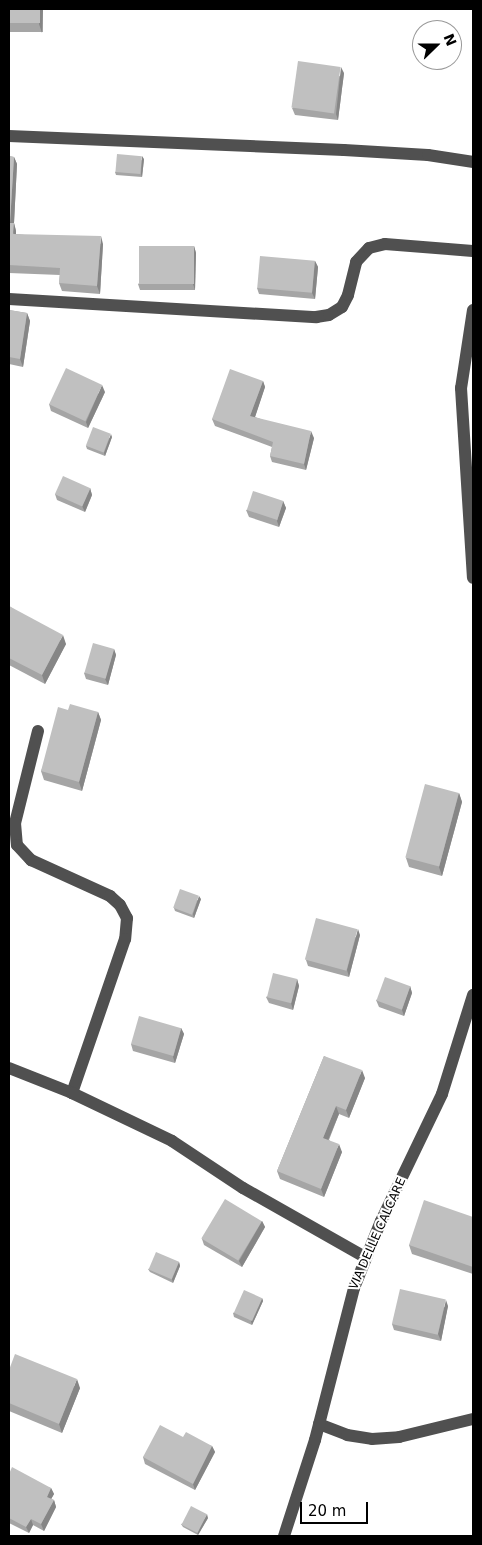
<!DOCTYPE html>
<html>
<head>
<meta charset="utf-8">
<style>
	body { margin:0 }
	#map { position:relative; width:482px; height:1545px; overflow:hidden; background:#fff; font-family:"DejaVu Sans",sans-serif }
	div>[style] { position:absolute }
	.minor>* { height:12px; margin:-6px; padding:0 6px; transform-origin:6px; border-radius:6px; background:#505050 }
	.wall>* { inset:0; background:#a5a5a5; transform-origin:0 0 }
	.shaded-wall>* { inset:0; background:#868686 }
	.building>* { inset:0; background:#c0c0c0; transform-origin:0 0 }
	span { translate:-50% -50%; white-space:nowrap; text-align:center; line-height:1.15; -webkit-text-stroke:4px #fff; paint-order:stroke }
	.street-label { font-size:12px; color:#000 }
	.frame { position:absolute; inset:0; border:10px solid #000; pointer-events:none }
	.north { position:absolute; left:412px; top:20px; width:50px; height:50px; box-sizing:border-box; background:#fff; border:1px solid #999; border-radius:50%; rotate:68deg; font-size:14px; font-weight:700; line-height:20px; text-align:center; color:#000 }
	.north::after { content:''; display:block; margin:auto; width:18px; height:22px; background:#000; clip-path:polygon(50% 0,100% 100%,50% 72%,0 100%) }
	.scale { position:absolute; left:300px; top:1502px; width:68px; height:22px; box-sizing:border-box; border:2px solid #000; border-top:0; padding-left:6px; font-size:15px; line-height:18px; white-space:nowrap; color:#000; -webkit-text-stroke:4px #fff; paint-order:stroke }
</style>
</head>
<body>
<div id="map">
	<div class="minor">
		<div style="left:9px;top:136px;width:335px;rotate:2.4deg"></div>
		<div style="left:344px;top:150px;width:84px;rotate:3.4deg"></div>
		<div style="left:428px;top:155px;width:46px;rotate:8.8deg"></div>
		<div style="left:9px;top:299px;width:308px;rotate:3.4deg"></div>
		<div style="left:316px;top:317px;width:13px;rotate:-9deg"></div>
		<div style="left:329px;top:315px;width:15px;rotate:-32deg"></div>
		<div style="left:342px;top:307px;width:13px;rotate:-63deg"></div>
		<div style="left:348px;top:295px;width:34px;rotate:-76deg"></div>
		<div style="left:356px;top:262px;width:19px;rotate:-47deg"></div>
		<div style="left:369px;top:248px;width:16px;rotate:-14deg"></div>
		<div style="left:385px;top:244px;width:88px;rotate:4.5deg"></div>
		<div style="left:473px;top:310px;width:79px;rotate:98.7deg"></div>
		<div style="left:461px;top:388px;width:190px;rotate:86.4deg"></div>
		<div style="left:38px;top:731px;width:95px;rotate:104deg"></div>
		<div style="left:15px;top:823px;width:22px;rotate:85deg"></div>
		<div style="left:17px;top:845px;width:21px;rotate:47deg"></div>
		<div style="left:31px;top:860px;width:87px;rotate:24.5deg"></div>
		<div style="left:110px;top:896px;width:13px;rotate:42deg"></div>
		<div style="left:120px;top:905px;width:15px;rotate:62deg"></div>
		<div style="left:127px;top:918px;width:21px;rotate:95deg"></div>
		<div style="left:125px;top:939px;width:163px;rotate:109deg"></div>
		<div style="left:9px;top:1068px;width:68px;rotate:21.6deg"></div>
		<div style="left:72px;top:1093px;width:111px;rotate:25.6deg"></div>
		<div style="left:172px;top:1141px;width:85px;rotate:33.5deg"></div>
		<div style="left:243px;top:1188px;width:140px;rotate:29.5deg"></div>
		<div style="left:319px;top:1424px;width:30px;rotate:21deg"></div>
		<div style="left:347px;top:1435px;width:25px;rotate:9deg"></div>
		<div style="left:372px;top:1439px;width:27px;rotate:-4deg"></div>
		<div style="left:399px;top:1437px;width:76px;rotate:-13.7deg"></div>
		<div style="left:284px;top:1536px;width:101px;rotate:-72.1deg"></div>
		<div style="left:315px;top:1440px;width:157px;rotate:-75.6deg"></div>
		<div style="left:354px;top:1288px;width:72px;rotate:-68.1deg"></div>
		<div style="left:381px;top:1221px;width:141px;rotate:-64.3deg"></div>
		<div style="left:442px;top:1094px;width:104px;rotate:-72.6deg"></div>
	</div>
	<div class="wall">
		<div style="left:9px;top:9px;width:34px;height:23px"></div>
		<div style="clip-path:polygon(344px 73px,338px 120px,295px 115px,292px 108px)"></div>
		<div style="clip-path:polygon(9px 156px,14px 157px,17px 164px,14px 223px,16px 231px,16px 234px,103px 244px,100px 294px,62px 291px,59px 283px,60px 275px,9px 273px)"></div>
		<div style="clip-path:polygon(144px 159px,142px 177px,116px 175px,115px 172px)"></div>
		<div style="clip-path:polygon(194px 246px,196px 253px,195px 290px,140px 290px,138px 284px)"></div>
		<div style="clip-path:polygon(315px 261px,318px 267px,315px 299px,259px 294px,257px 288px)"></div>
		<div style="clip-path:polygon(9px 310px,27px 313px,30px 321px,23px 367px,9px 364px)"></div>
		<div style="clip-path:polygon(263px 381px,265px 387px,255px 417px,314px 438px,306px 470px,272px 462px,270px 456px,272px 447px,215px 426px,212px 419px)"></div>
		<div style="clip-path:polygon(105px 392px,88px 428px,51px 411px,49px 404px)"></div>
		<div style="clip-path:polygon(112px 437px,105px 456px,87px 449px,86px 446px)"></div>
		<div style="clip-path:polygon(90px 488px,92px 495px,85px 512px,57px 500px,55px 494px)"></div>
		<div style="clip-path:polygon(283px 501px,286px 508px,279px 527px,249px 517px,246px 510px)"></div>
		<div style="clip-path:polygon(9px 606px,66px 644px,45px 684px,9px 665px)"></div>
		<div style="clip-path:polygon(114px 649px,116px 655px,108px 685px,86px 679px,84px 673px)"></div>
		<div style="clip-path:polygon(68px 710px,98px 712px,101px 720px,82px 791px,44px 780px,41px 771px)"></div>
		<div style="clip-path:polygon(459px 793px,462px 802px,442px 876px,409px 867px,406px 858px)"></div>
		<div style="clip-path:polygon(201px 899px,194px 918px,175px 911px,174px 908px)"></div>
		<div style="clip-path:polygon(360px 935px,349px 977px,308px 966px,306px 960px)"></div>
		<div style="clip-path:polygon(297px 979px,299px 986px,293px 1010px,269px 1003px,266px 997px)"></div>
		<div style="clip-path:polygon(410px 986px,412px 993px,404px 1016px,379px 1007px,376px 1000px)"></div>
		<div style="clip-path:polygon(181px 1028px,184px 1034px,175px 1063px,133px 1051px,131px 1044px)"></div>
		<div style="clip-path:polygon(324px 1056px,365px 1078px,349px 1118px,339px 1114px,329px 1140px,342px 1152px,324px 1197px,280px 1179px,277px 1171px)"></div>
		<div style="clip-path:polygon(473px 1217px,473px 1274px,412px 1254px,409px 1245px)"></div>
		<div style="clip-path:polygon(262px 1221px,265px 1227px,242px 1267px,204px 1245px,202px 1239px)"></div>
		<div style="clip-path:polygon(179px 1262px,180px 1266px,173px 1283px,150px 1272px,148px 1269px)"></div>
		<div style="clip-path:polygon(262px 1298px,263px 1301px,252px 1325px,234px 1317px,233px 1313px)"></div>
		<div style="clip-path:polygon(448px 1306px,441px 1341px,394px 1330px,392px 1324px)"></div>
		<div style="clip-path:polygon(9px 1370px,80px 1388px,62px 1433px,9px 1411px)"></div>
		<div style="clip-path:polygon(183px 1437px,212px 1446px,215px 1452px,195px 1490px,145px 1464px,143px 1457px)"></div>
		<div style="clip-path:polygon(9px 1474px,51px 1488px,54px 1494px,51px 1499px,54px 1500px,56px 1507px,44px 1531px,33px 1525px,29px 1533px,9px 1523px)"></div>
		<div style="clip-path:polygon(208px 1518px,198px 1535px,183px 1527px,181px 1524px)"></div>
	</div>
	<div class="shaded-wall">
		<div style="clip-path:polygon(40px 9px,43px 9px,42px 33px,39px 24px)"></div>
		<div style="clip-path:polygon(341px 67px,344px 73px,338px 120px,336px 114px)"></div>
		<div style="clip-path:polygon(142px 156px,144px 159px,142px 177px,141px 174px)"></div>
		<div style="clip-path:polygon(14px 157px,17px 164px,14px 223px,16px 231px,16px 241px,10px 223px)"></div>
		<div style="clip-path:polygon(101px 236px,103px 244px,100px 294px,97px 286px)"></div>
		<div style="clip-path:polygon(194px 246px,196px 253px,195px 290px,193px 284px)"></div>
		<div style="clip-path:polygon(315px 261px,318px 267px,315px 299px,312px 293px)"></div>
		<div style="clip-path:polygon(27px 313px,30px 321px,23px 367px,20px 359px)"></div>
		<div style="clip-path:polygon(263px 381px,265px 387px,253px 423px,250px 416px)"></div>
		<div style="clip-path:polygon(102px 385px,105px 392px,88px 428px,86px 422px)"></div>
		<div style="clip-path:polygon(311px 431px,314px 438px,306px 470px,304px 464px)"></div>
		<div style="clip-path:polygon(111px 434px,112px 437px,105px 456px,104px 453px)"></div>
		<div style="clip-path:polygon(90px 488px,92px 495px,85px 512px,82px 506px)"></div>
		<div style="clip-path:polygon(283px 501px,286px 508px,279px 527px,277px 521px)"></div>
		<div style="clip-path:polygon(63px 635px,66px 644px,45px 684px,42px 675px)"></div>
		<div style="clip-path:polygon(114px 649px,116px 655px,108px 685px,105px 679px)"></div>
		<div style="clip-path:polygon(98px 712px,101px 720px,82px 791px,79px 782px)"></div>
		<div style="clip-path:polygon(459px 793px,462px 802px,442px 876px,439px 867px)"></div>
		<div style="clip-path:polygon(199px 896px,201px 899px,194px 918px,193px 914px)"></div>
		<div style="clip-path:polygon(358px 929px,360px 935px,349px 977px,347px 970px)"></div>
		<div style="clip-path:polygon(297px 979px,299px 986px,293px 1010px,291px 1003px)"></div>
		<div style="clip-path:polygon(410px 986px,412px 993px,404px 1016px,402px 1010px)"></div>
		<div style="clip-path:polygon(181px 1028px,184px 1034px,175px 1063px,173px 1057px)"></div>
		<div style="clip-path:polygon(362px 1070px,365px 1078px,349px 1118px,346px 1110px)"></div>
		<div style="clip-path:polygon(336px 1106px,339px 1114px,326px 1145px,323px 1138px)"></div>
		<div style="clip-path:polygon(339px 1144px,342px 1152px,324px 1197px,321px 1189px)"></div>
		<div style="clip-path:polygon(262px 1221px,265px 1227px,242px 1267px,239px 1261px)"></div>
		<div style="clip-path:polygon(179px 1262px,180px 1266px,173px 1283px,172px 1279px)"></div>
		<div style="clip-path:polygon(262px 1298px,263px 1301px,252px 1325px,251px 1321px)"></div>
		<div style="clip-path:polygon(446px 1300px,448px 1306px,441px 1341px,438px 1334px)"></div>
		<div style="clip-path:polygon(77px 1379px,80px 1388px,62px 1433px,59px 1424px)"></div>
		<div style="clip-path:polygon(212px 1446px,215px 1452px,195px 1490px,193px 1484px)"></div>
		<div style="clip-path:polygon(51px 1488px,54px 1494px,49px 1503px,47px 1497px)"></div>
		<div style="clip-path:polygon(54px 1500px,56px 1507px,44px 1531px,41px 1524px)"></div>
		<div style="clip-path:polygon(207px 1514px,208px 1518px,198px 1535px,197px 1532px)"></div>
		<div style="clip-path:polygon(31px 1519px,33px 1525px,29px 1533px,26px 1527px)"></div>
	</div>
	<div class="building">
		<div style="left:9px;top:9px;width:31px;height:14px"></div>
		<div style="left:298px;top:61px;width:43px;height:47px;rotate:8deg"></div>
		<div style="left:117px;top:154px;width:25px;height:18px;rotate:5deg"></div>
		<div style="clip-path:polygon(9px 156px,14px 157px,10px 223px,14px 223px,13px 234px,101px 236px,97px 286px,59px 283px,60px 268px,9px 265px)"></div>
		<div style="left:139px;top:246px;width:55px;height:38px"></div>
		<div style="left:260px;top:256px;width:55px;height:32px;rotate:5deg"></div>
		<div style="clip-path:polygon(9px 310px,27px 313px,20px 359px,9px 357px)"></div>
		<div style="left:66px;top:368px;width:40px;height:40px;rotate:25deg"></div>
		<div style="clip-path:polygon(230px 369px,263px 381px,250px 416px,311px 431px,304px 464px,270px 456px,273px 442px,212px 419px)"></div>
		<div style="left:93px;top:427px;width:19px;height:20px;rotate:21deg"></div>
		<div style="left:63px;top:476px;width:30px;height:20px;rotate:24deg"></div>
		<div style="left:253px;top:491px;width:32px;height:20px;rotate:18deg"></div>
		<div style="clip-path:polygon(9px 606px,63px 635px,42px 675px,9px 658px)"></div>
		<div style="left:93px;top:643px;width:22px;height:31px;rotate:16deg"></div>
		<div style="clip-path:polygon(70px 704px,98px 712px,79px 782px,41px 771px,58px 707px,68px 710px)"></div>
		<div style="left:425px;top:784px;width:35px;height:76px;rotate:15deg"></div>
		<div style="left:180px;top:889px;width:20px;height:20px;rotate:20deg"></div>
		<div style="left:316px;top:918px;width:43px;height:43px;rotate:15deg"></div>
		<div style="left:273px;top:973px;width:25px;height:25px;rotate:14deg"></div>
		<div style="left:385px;top:977px;width:27px;height:25px;rotate:20deg"></div>
		<div style="left:139px;top:1016px;width:44px;height:29px;rotate:16deg"></div>
		<div style="clip-path:polygon(324px 1056px,362px 1070px,346px 1110px,336px 1106px,323px 1138px,339px 1144px,321px 1189px,277px 1171px)"></div>
		<div style="left:225px;top:1199px;width:43px;height:46px;rotate:31deg"></div>
		<div style="clip-path:polygon(424px 1200px,473px 1217px,473px 1267px,409px 1245px)"></div>
		<div style="left:156px;top:1252px;width:25px;height:19px;rotate:23deg"></div>
		<div style="left:400px;top:1289px;width:47px;height:36px;rotate:13deg"></div>
		<div style="left:244px;top:1290px;width:20px;height:25px;rotate:24deg"></div>
		<div style="clip-path:polygon(15px 1354px,77px 1379px,59px 1424px,9px 1403px,9px 1370px)"></div>
		<div style="clip-path:polygon(160px 1425px,183px 1437px,186px 1432px,212px 1446px,193px 1484px,143px 1457px)"></div>
		<div style="clip-path:polygon(12px 1467px,51px 1488px,47px 1497px,54px 1500px,41px 1524px,31px 1519px,26px 1527px,9px 1518px,9px 1474px)"></div>
		<div style="left:191px;top:1506px;width:18px;height:21px;rotate:27deg"></div>
	</div>
	<div class="street-label">
		<span style="left:378px;top:1234px;rotate:-66deg">VIA DELLE CALCARE</span>
	</div>
	<div class="frame"></div>
	<div class="north">N</div>
	<div class="scale">20 m</div>
</div>
</body>
</html>
